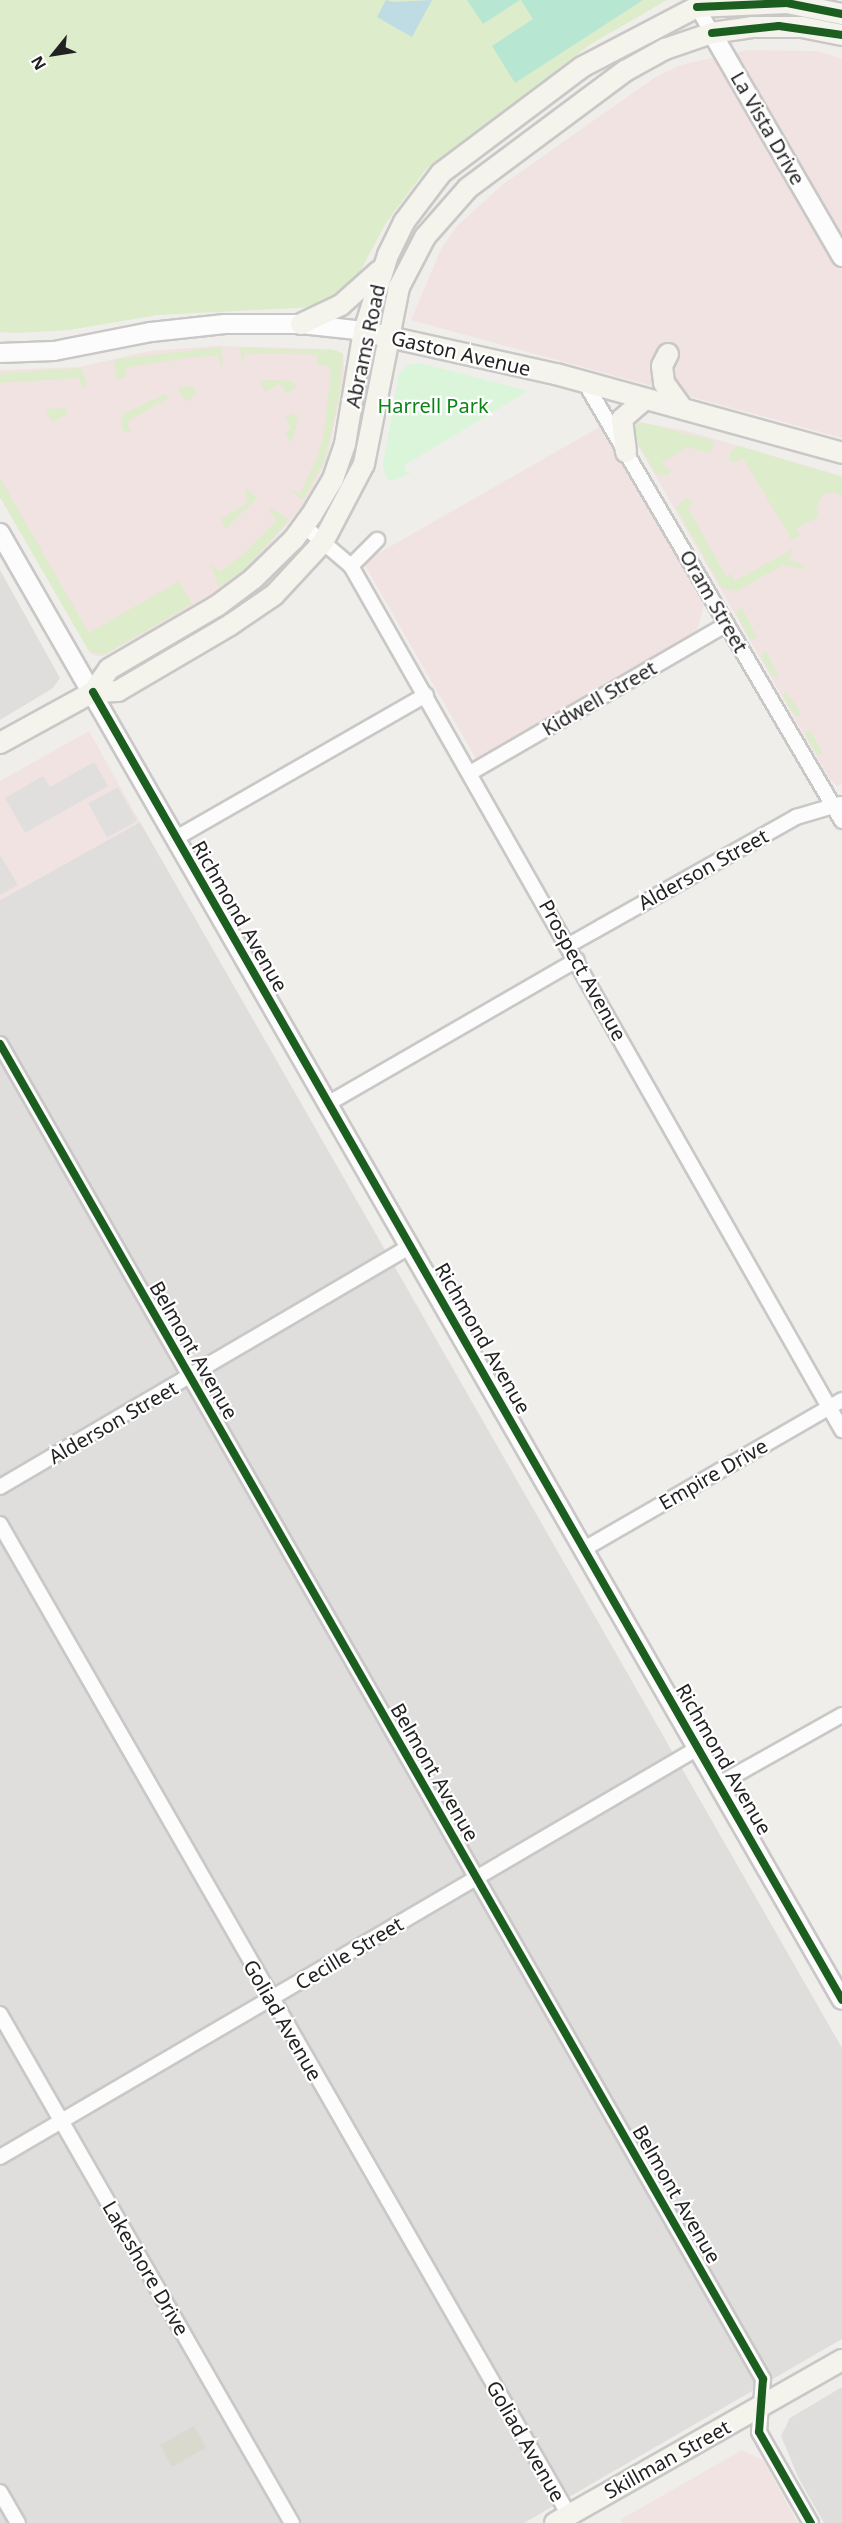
<!DOCTYPE html>
<html>
<head>
<meta charset="utf-8">
<style>
	body { margin:0 }
	#map { position:relative; width:842px; height:2523px; overflow:hidden; background:#f0eeeb; font-family:"Noto Sans",sans-serif }
	div>[style] { position:absolute }
	.residential>* { inset:0; background:#dfdedc }
	.commercial>* { inset:0; background:#f1e3e1 }
	.construction>* { inset:0; background:#d9d9cd; transform-origin:0 0 }
	.grass>* { inset:0; background:#ddeccb }
	.park>* { inset:0; background:#daf5da }
	.pitch>* { inset:0; background:#b7e6d2 }
	.parking>* { inset:0; background:#e0dfde; transform-origin:0 0 }
	.water>* { inset:0; background:#bfdbe3 }
	.roads { filter:drop-shadow(2px 0 #c9c8c7) drop-shadow(-2px 0 #c9c8c7) drop-shadow(0 2px #c9c8c7) drop-shadow(0 -2px #c9c8c7) }
	.minor>* { height:14px; margin:-7px; padding:0 7px; transform-origin:7px; border-radius:7px; background:#fdfcfc }
	.tertiary>* { height:18px; margin:-9px; padding:0 9px; transform-origin:9px; border-radius:9px; background:#fdfcfc }
	.secondary>* { height:20px; margin:-10px; padding:0 10px; transform-origin:10px; border-radius:10px; background:#f4f4ed }
	.cycleway>* { height:8px; margin:-4px; padding:0 4px; transform-origin:4px; border-radius:4px; background:#1b5e20 }
	span { translate:-50% -50%; white-space:nowrap; text-align:center; line-height:1.15; -webkit-text-stroke:4.5px #fff; paint-order:stroke }
	.street-label { font-size:20px; color:#222 }
	.park-label { font-size:20px; color:#0c8416 }
	.north { position:absolute; left:24px; top:24px; width:60px; height:60px; -webkit-text-stroke:4px #fff; paint-order:stroke; rotate:240deg; font-size:16px; font-weight:700; line-height:24px; text-align:center; color:#222 }
	.north::after { content:''; display:block; margin:auto; width:21px; height:27px; background:#222; clip-path:polygon(50% 0,100% 100%,50% 72%,0 100%) }
</style>
</head>
<body>
<div id="map">
	<div class="residential">
		<div style="clip-path:polygon(0 570px,60px 678px,53px 688px,0 720px)"></div>
		<div style="clip-path:polygon(140px 822px,842px 2048px,842px 2339px,524px 2523px,0 2523px,0 900px)"></div>
		<div style="clip-path:polygon(842px 2387px,842px 2523px,824px 2523px,799px 2479px,781px 2436px,790px 2418px)"></div>
	</div>
	<div class="commercial">
		<div style="clip-path:polygon(748px 50px,817px 51px,842px 59px,842px 438px,411px 320px,441px 249px,456px 227px,502px 185px,654px 78px,681px 65px)"></div>
		<div style="clip-path:polygon(216px 346px,330px 349px,343px 356px,345px 373px,327px 459px,305px 504px,250px 567px,221px 591px,103px 656px,96px 656px,90px 653px,0 497px,0 370px,79px 367px,149px 351px)"></div>
		<div style="clip-path:polygon(635px 421px,691px 432px,842px 476px,842px 784px,837px 786px,830px 780px,631px 433px)"></div>
		<div style="clip-path:polygon(601px 426px,704px 605px,697px 631px,476px 759px,363px 562px)"></div>
		<div style="clip-path:polygon(89px 731px,140px 822px,0 900px,0 781px)"></div>
		<div style="clip-path:polygon(742px 2450px,763px 2460px,798px 2523px,622px 2523px,620px 2520px)"></div>
	</div>
	<div class="construction">
		<div style="left:194px;top:2426px;width:25px;height:39px;rotate:61deg"></div>
	</div>
	<div class="grass">
		<div style="clip-path:polygon(0 0,667px 0,591px 44px,427px 168px,386px 223px,350px 290px,316px 307px,158px 315px,69px 330px,15px 333px,0 332px)"></div>
		<div style="clip-path:polygon(221px 347px,223px 363px,220px 367px,218px 355px,188px 358px,125px 368px,126px 378px,117px 379px,114px 364px,117px 359px)"></div>
		<div style="clip-path:polygon(240px 348px,335px 350px,343px 354px,340px 393px,325px 459px,303px 500px,287px 488px,300px 494px,316px 459px,324px 433px,331px 367px,318px 365px,317px 355px,278px 353px,245px 354px,243px 364px)"></div>
		<div style="clip-path:polygon(81px 368px,87px 384px,84px 389px,78px 378px,0 383px,0 373px)"></div>
		<div style="clip-path:polygon(260px 380px,293px 381px,296px 387px,287px 394px,280px 384px,265px 392px)"></div>
		<div style="clip-path:polygon(193px 386px,197px 394px,186px 402px,177px 388px)"></div>
		<div style="clip-path:polygon(165px 394px,168px 398px,127px 422px,131px 432px,125px 433px,121px 424px,123px 414px)"></div>
		<div style="clip-path:polygon(66px 408px,68px 414px,52px 422px,45px 409px)"></div>
		<div style="clip-path:polygon(292px 413px,299px 419px,291px 443px,285px 432px,291px 428px,285px 417px)"></div>
		<div style="clip-path:polygon(643px 423px,712px 440px,714px 449px,708px 453px,688px 447px,661px 463px,671px 471px,669px 475px,656px 474px,633px 435px,632px 426px)"></div>
		<div style="clip-path:polygon(739px 446px,842px 477px,842px 496px,832px 492px,823px 495px,817px 505px,818px 517px,796px 529px,800px 536px,792px 540px,743px 458px,733px 463px,729px 460px,731px 451px)"></div>
		<div style="clip-path:polygon(0 478px,89px 633px,179px 581px,192px 604px,104px 655px,89px 651px,0 497px)"></div>
		<div style="clip-path:polygon(248px 489px,257px 498px,226px 529px,221px 519px,249px 502px,244px 491px)"></div>
		<div style="clip-path:polygon(686px 498px,693px 500px,688px 508px,726px 576px,731px 574px,735px 581px,793px 549px,789px 560px,805px 565px,805px 569px,783px 565px,737px 591px,722px 588px,676px 508px)"></div>
		<div style="clip-path:polygon(271px 508px,289px 520px,246px 568px,219px 587px,210px 563px,219px 572px,240px 557px,277px 520px,269px 512px)"></div>
		<div style="clip-path:polygon(741px 606px,757px 638px,755px 639px,750px 639px,736px 613px)"></div>
		<div style="clip-path:polygon(764px 652px,767px 653px,778px 676px,773px 677px,761px 656px)"></div>
		<div style="clip-path:polygon(786px 691px,800px 712px,799px 715px,795px 716px,783px 695px)"></div>
		<div style="clip-path:polygon(808px 730px,811px 731px,823px 754px,817px 755px,805px 734px)"></div>
	</div>
	<div class="park">
		<div style="clip-path:polygon(420px 363px,528px 391px,405px 465px,405px 472px,412px 473px,392px 481px,386px 478px,383px 465px,399px 374px,408px 365px)"></div>
	</div>
	<div class="pitch">
		<div style="clip-path:polygon(467px 0,520px 0,483px 24px)"></div>
		<div style="clip-path:polygon(521px 0,643px 0,515px 83px,492px 46px,533px 19px)"></div>
	</div>
	<div class="parking">
		<div style="clip-path:polygon(94px 762px,108px 786px,25px 833px,5px 798px,43px 776px,50px 787px)"></div>
		<div style="left:118px;top:787px;width:39px;height:34px;rotate:61deg"></div>
		<div style="clip-path:polygon(0 855px,18px 885px,0 895px)"></div>
	</div>
	<div class="water">
		<div style="clip-path:polygon(386px 0,393px 2px,432px 0,412px 37px,377px 17px)"></div>
	</div>
	<div class="roads">
		<div class="minor">
			<div style="left:697px;top:7px;width:30px;rotate:60deg"></div>
			<div style="left:584px;top:381px;width:510px;rotate:59.61deg"></div>
			<div style="left:304px;top:526px;width:62px;rotate:40.4deg"></div>
			<div style="left:351px;top:566px;width:994px;rotate:60.39deg"></div>
			<div style="left:351px;top:566px;width:37px;rotate:-45deg"></div>
			<div style="left:470px;top:773px;width:297px;rotate:-30.1deg"></div>
			<div style="left:176px;top:838px;width:288px;rotate:-29.8deg"></div>
			<div style="left:569px;top:945px;width:261px;rotate:-29.4deg"></div>
			<div style="left:796px;top:817px;width:46px;rotate:-16.5deg"></div>
			<div style="left:0;top:1044px;width:1538px;rotate:60.25deg"></div>
			<div style="left:763px;top:2379px;width:53px;rotate:94.3deg"></div>
			<div style="left:759px;top:2432px;width:105px;rotate:60.3deg"></div>
			<div style="left:329px;top:1103px;width:286px;rotate:-30deg"></div>
			<div style="left:0;top:1487px;width:476px;rotate:-30.4deg"></div>
			<div style="left:0;top:1524px;width:1143px;rotate:60.14deg"></div>
			<div style="left:584px;top:1549px;width:298px;rotate:-30deg"></div>
			<div style="left:719px;top:1784px;width:141px;rotate:-29.3deg"></div>
			<div style="left:0;top:2014px;width:587px;rotate:60.16deg"></div>
			<div style="left:0;top:2157px;width:809px;rotate:-30.37deg"></div>
			<div style="left:0;top:2492px;width:36px;rotate:60deg"></div>
		</div>
		<div class="tertiary">
			<div style="left:712px;top:33px;width:259px;rotate:59.9deg"></div>
			<div style="left:0;top:353px;width:54px;rotate:-2.1deg"></div>
			<div style="left:54px;top:351px;width:99px;rotate:-11.1deg"></div>
			<div style="left:151px;top:332px;width:74px;rotate:-6.2deg"></div>
			<div style="left:225px;top:324px;width:76px"></div>
			<div style="left:301px;top:324px;width:63px;rotate:6.3deg"></div>
			<div style="left:0;top:533px;width:1691px;rotate:60.15deg"></div>
		</div>
		<div class="secondary">
			<div style="left:301px;top:324px;width:44px;rotate:-25.4deg"></div>
			<div style="left:341px;top:305px;width:51px;rotate:-41.8deg"></div>
			<div style="left:375px;top:334px;width:185px;rotate:12.5deg"></div>
			<div style="left:556px;top:374px;width:297px;rotate:15.4deg"></div>
			<div style="left:668px;top:354px;width:13px;rotate:117deg"></div>
			<div style="left:662px;top:366px;width:17px;rotate:83deg"></div>
			<div style="left:664px;top:383px;width:32px;rotate:54deg"></div>
			<div style="left:626px;top:452px;width:33px;rotate:-97deg"></div>
			<div style="left:622px;top:419px;width:29px;rotate:-41deg"></div>
			<div style="left:93px;top:692px;width:28px;rotate:-55deg"></div>
			<div style="left:109px;top:669px;width:125px;rotate:-30.3deg"></div>
			<div style="left:217px;top:606px;width:45px;rotate:-36.9deg"></div>
			<div style="left:253px;top:579px;width:57px;rotate:-44.3deg"></div>
			<div style="left:294px;top:539px;width:29px;rotate:-54deg"></div>
			<div style="left:311px;top:516px;width:43px;rotate:-59.3deg"></div>
			<div style="left:333px;top:479px;width:37px;rotate:-71deg"></div>
			<div style="left:345px;top:444px;width:115px;rotate:-80.5deg"></div>
			<div style="left:364px;top:331px;width:80px;rotate:-72.5deg"></div>
			<div style="left:388px;top:255px;width:37px;rotate:-64deg"></div>
			<div style="left:404px;top:222px;width:61px;rotate:-52.9deg"></div>
			<div style="left:441px;top:173px;width:176px;rotate:-36.9deg"></div>
			<div style="left:582px;top:67px;width:130px;rotate:-27.6deg"></div>
			<div style="left:697px;top:7px;width:90px;rotate:-2.5deg"></div>
			<div style="left:787px;top:3px;width:56px;rotate:11.3deg"></div>
			<div style="left:0;top:743px;width:106px;rotate:-28.7deg"></div>
			<div style="left:93px;top:692px;width:25px;rotate:-2deg"></div>
			<div style="left:118px;top:691px;width:130px;rotate:-30.5deg"></div>
			<div style="left:230px;top:625px;width:53px;rotate:-34.3deg"></div>
			<div style="left:274px;top:595px;width:72px;rotate:-47.2deg"></div>
			<div style="left:323px;top:542px;width:88px;rotate:-62.3deg"></div>
			<div style="left:364px;top:464px;width:180px;rotate:-78.8deg"></div>
			<div style="left:399px;top:287px;width:56px;rotate:-62.5deg"></div>
			<div style="left:425px;top:237px;width:65px;rotate:-48.7deg"></div>
			<div style="left:468px;top:188px;width:196px;rotate:-36.7deg"></div>
			<div style="left:625px;top:71px;width:46px;rotate:-28.8deg"></div>
			<div style="left:665px;top:49px;width:50px;rotate:-18.8deg"></div>
			<div style="left:712px;top:33px;width:40px;rotate:-8.5deg"></div>
			<div style="left:752px;top:27px;width:50px"></div>
			<div style="left:802px;top:27px;width:41px;rotate:11.3deg"></div>
			<div style="left:555px;top:2523px;width:330px;rotate:-29.6deg"></div>
		</div>
	</div>
	<div class="cycleway">
		<div style="left:697px;top:7px;width:90px;rotate:-2.5deg"></div>
		<div style="left:787px;top:3px;width:56px;rotate:11.3deg"></div>
		<div style="left:712px;top:33px;width:67px;rotate:-6deg"></div>
		<div style="left:779px;top:26px;width:64px;rotate:8.1deg"></div>
		<div style="left:93px;top:692px;width:1507px;rotate:60.2deg"></div>
		<div style="left:0;top:1044px;width:1538px;rotate:60.25deg"></div>
		<div style="left:763px;top:2379px;width:53px;rotate:94.3deg"></div>
		<div style="left:759px;top:2432px;width:105px;rotate:60.3deg"></div>
	</div>
	<div class="street-label">
		<span style="left:768px;top:128px;rotate:60deg">La Vista Drive</span>
		<span style="left:365px;top:346px;rotate:-78deg">Abrams Road</span>
		<span style="left:461px;top:353px;rotate:13deg">Gaston Avenue</span>
		<span style="left:714px;top:601px;rotate:60deg">Oram Street</span>
		<span style="left:599px;top:698px;rotate:-30deg">Kidwell Street</span>
		<span style="left:703px;top:869px;rotate:-29deg">Alderson Street</span>
		<span style="left:240px;top:916px;rotate:60deg">Richmond Avenue</span>
		<span style="left:583px;top:970px;rotate:61deg">Prospect Avenue</span>
		<span style="left:483px;top:1338px;rotate:60deg">Richmond Avenue</span>
		<span style="left:194px;top:1350px;rotate:60deg">Belmont Avenue</span>
		<span style="left:113px;top:1422px;rotate:-30deg">Alderson Street</span>
		<span style="left:713px;top:1474px;rotate:-30deg">Empire Drive</span>
		<span style="left:724px;top:1759px;rotate:60deg">Richmond Avenue</span>
		<span style="left:435px;top:1772px;rotate:60deg">Belmont Avenue</span>
		<span style="left:349px;top:1953px;rotate:-31deg">Cecille Street</span>
		<span style="left:283px;top:2020px;rotate:60deg">Goliad Avenue</span>
		<span style="left:677px;top:2194px;rotate:60deg">Belmont Avenue</span>
		<span style="left:146px;top:2268px;rotate:60deg">Lakeshore Drive</span>
		<span style="left:526px;top:2441px;rotate:60deg">Goliad Avenue</span>
		<span style="left:667px;top:2459px;rotate:-29deg">Skillman Street</span>
	</div>
	<div class="park-label">
		<span style="left:433px;top:405px">Harrell Park</span>
	</div>
	<div class="north">N</div>
</div>
</body>
</html>
